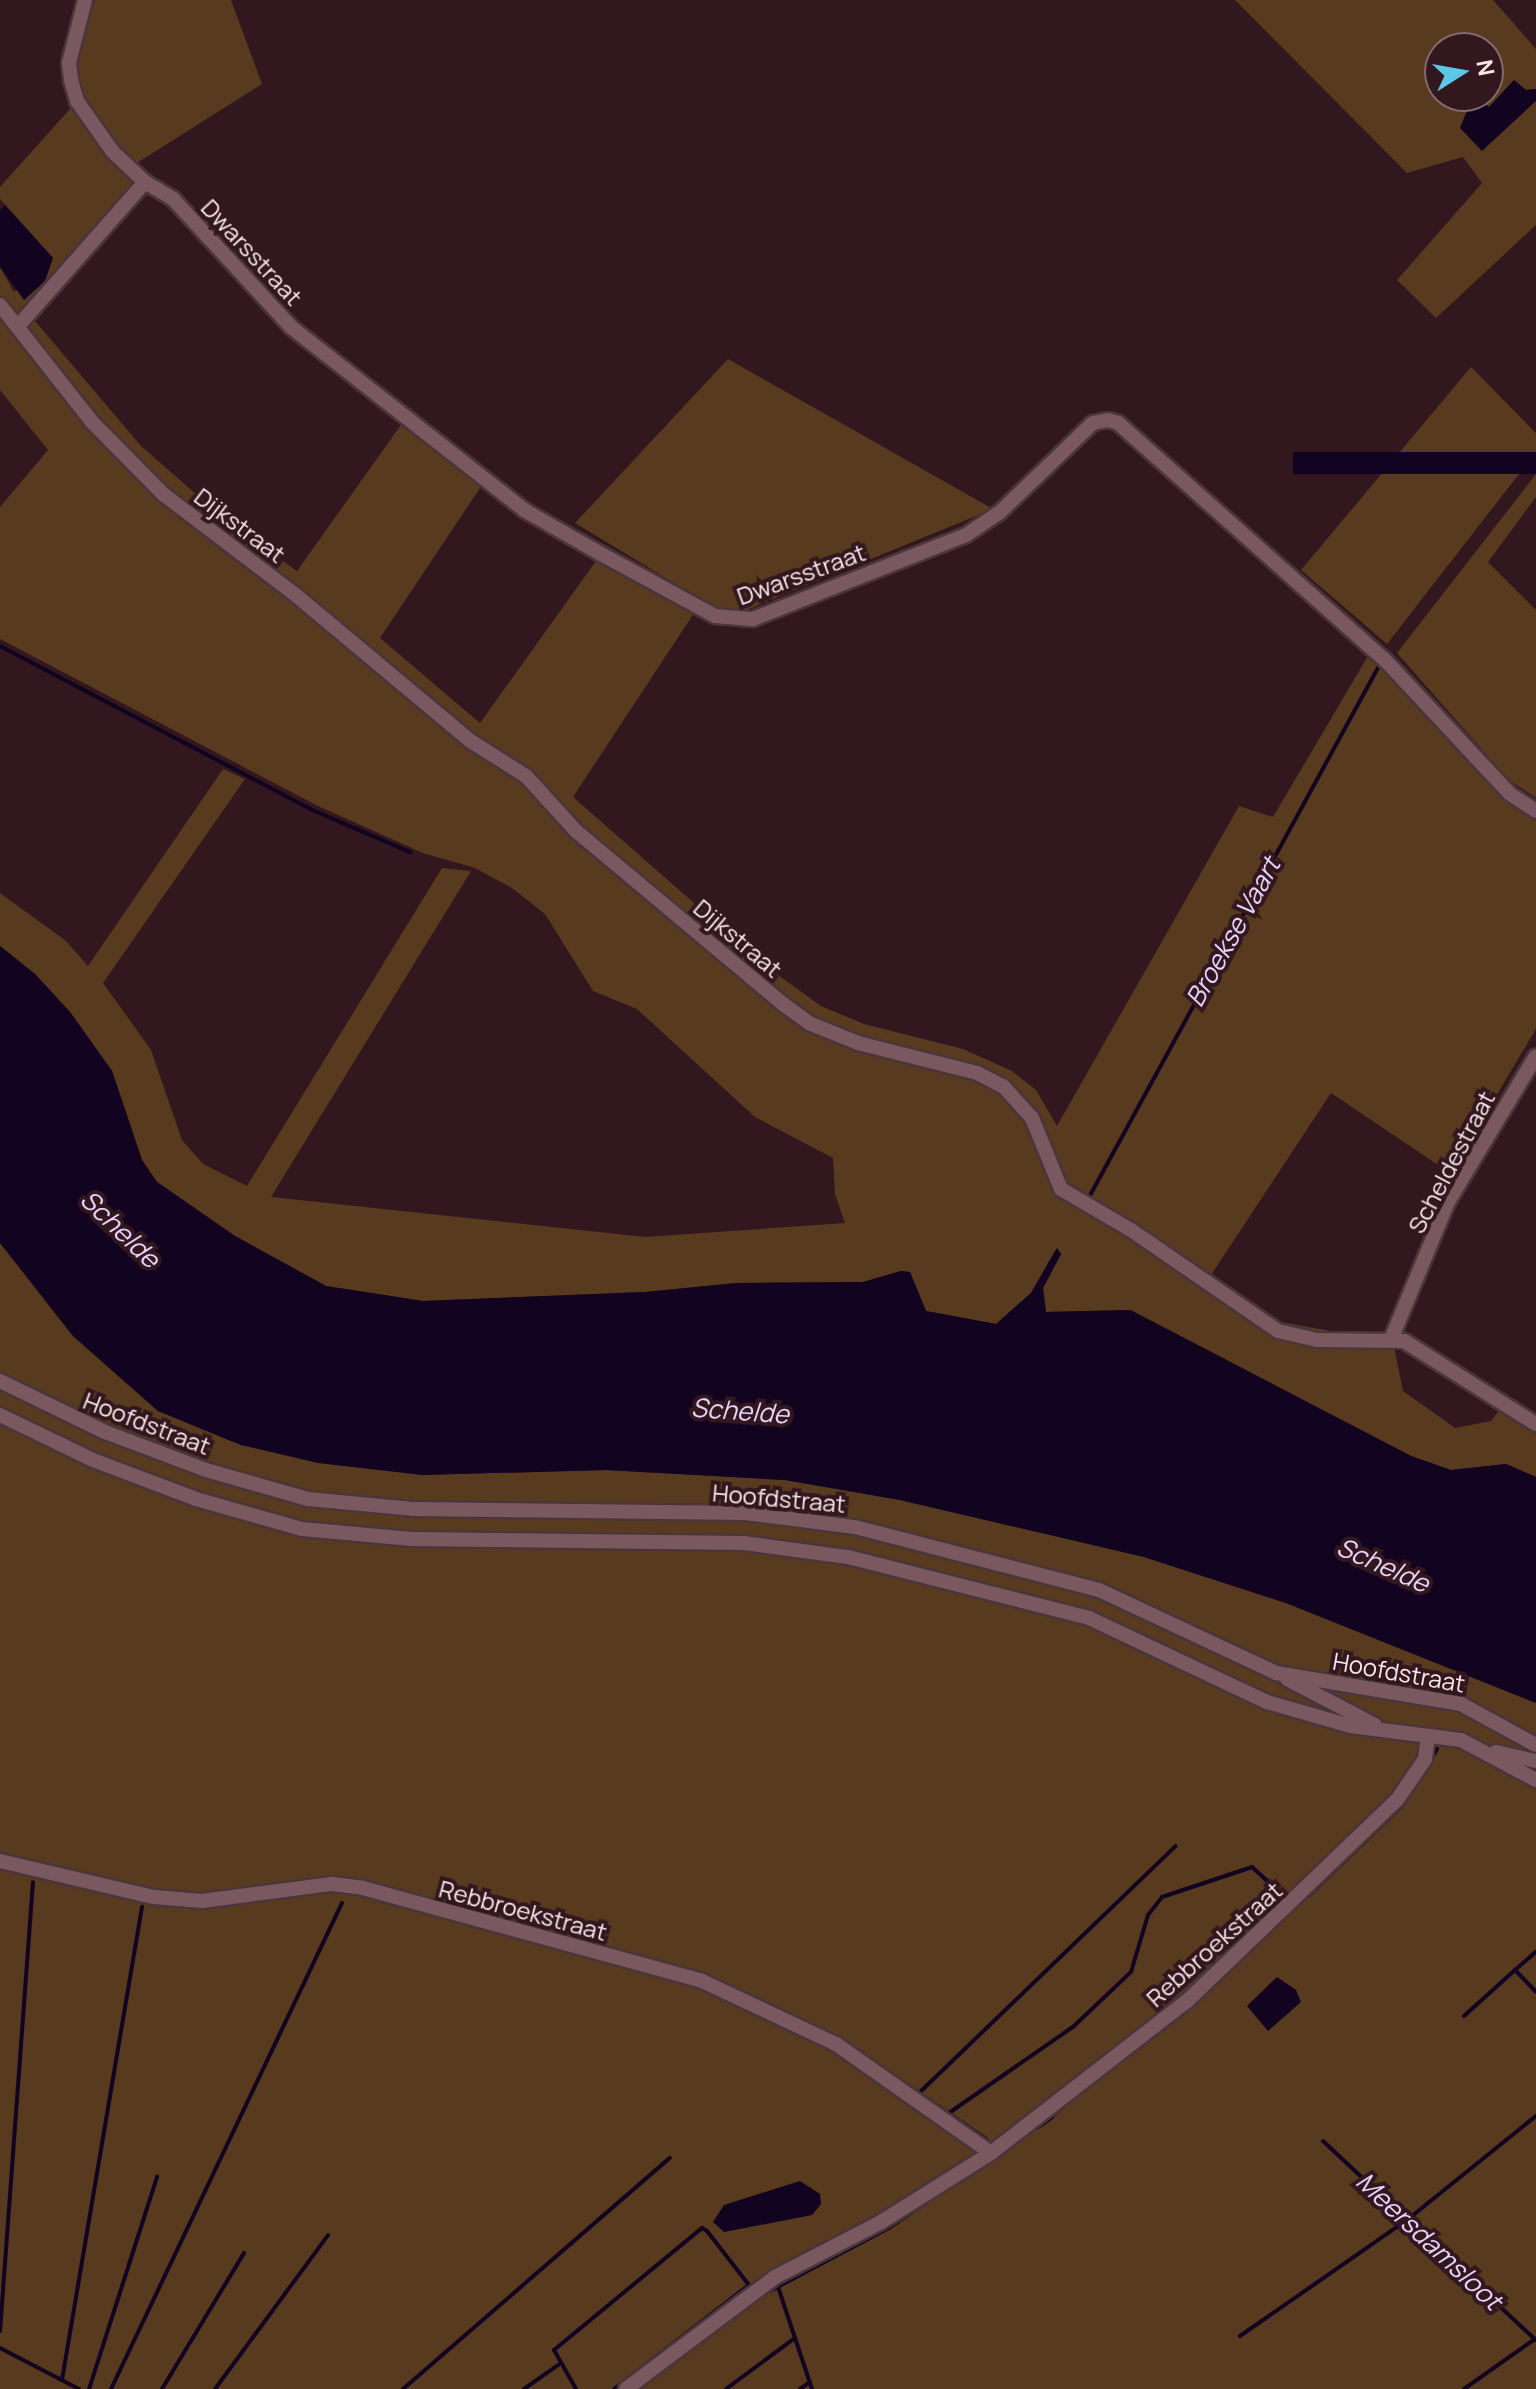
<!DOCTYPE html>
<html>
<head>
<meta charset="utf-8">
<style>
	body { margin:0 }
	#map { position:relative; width:1536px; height:2389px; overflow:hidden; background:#32171e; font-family:Manrope,sans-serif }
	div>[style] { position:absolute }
	.green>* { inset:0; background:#583a1e }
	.water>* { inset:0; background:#120320; transform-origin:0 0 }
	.stream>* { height:4px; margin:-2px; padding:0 2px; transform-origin:2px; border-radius:2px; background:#120320 }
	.roads { filter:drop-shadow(2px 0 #4a353a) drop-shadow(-2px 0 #4a353a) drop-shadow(0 2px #4a353a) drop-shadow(0 -2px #4a353a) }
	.minor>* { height:14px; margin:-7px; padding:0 7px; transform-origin:7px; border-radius:7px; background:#79595f }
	span { translate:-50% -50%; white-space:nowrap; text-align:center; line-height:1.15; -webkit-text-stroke:8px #32171e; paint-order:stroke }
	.street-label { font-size:24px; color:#f9e6e9 }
	.water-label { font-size:26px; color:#e6d3fa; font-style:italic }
	.north { position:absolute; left:1424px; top:32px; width:80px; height:80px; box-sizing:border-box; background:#32171e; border:2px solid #826a6f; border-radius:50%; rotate:79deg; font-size:22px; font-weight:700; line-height:32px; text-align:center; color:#f9e6e9 }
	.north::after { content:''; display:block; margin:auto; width:28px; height:36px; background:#5bc8e7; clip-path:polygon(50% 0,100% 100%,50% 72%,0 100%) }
</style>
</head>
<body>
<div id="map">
	<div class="green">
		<div style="clip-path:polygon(95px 0,231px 0,262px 84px,137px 163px,118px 147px,81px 92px,76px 53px)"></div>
		<div style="clip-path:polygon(evenodd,1235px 0,1493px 0,1536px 49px,1536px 89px,1526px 90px,1514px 80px,1489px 107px,1466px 113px,1536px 101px,1536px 225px,1436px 318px,1397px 280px,1482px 183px,1463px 157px,1407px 173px,1235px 0,1440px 48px,1488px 48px,1488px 96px,1440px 96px,1440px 48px)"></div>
		<div style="clip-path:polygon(77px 101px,145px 182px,29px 314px,141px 446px,229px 523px,297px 571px,408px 415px,486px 479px,380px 638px,480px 723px,601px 554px,698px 607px,573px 797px,767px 967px,821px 1006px,864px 1024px,963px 1049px,1012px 1071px,1036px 1090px,1057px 1126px,1239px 806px,1273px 817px,1368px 656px,1392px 678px,1536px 821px,1536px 1029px,1450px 1173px,1331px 1093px,1211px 1275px,1281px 1322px,1331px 1331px,1331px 1339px,1392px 1337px,1403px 1391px,1455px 1428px,1491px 1421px,1502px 1407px,1536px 1424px,1536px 1477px,1506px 1464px,1451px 1470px,1411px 1456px,1131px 1310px,1046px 1312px,1043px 1288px,1061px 1254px,1056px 1249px,1031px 1293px,996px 1324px,926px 1311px,910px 1272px,901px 1271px,863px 1282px,737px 1283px,645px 1292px,423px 1301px,326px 1286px,235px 1236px,157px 1182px,142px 1160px,112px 1071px,70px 1012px,35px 974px,0 946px,0 893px,66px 941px,88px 966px,223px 769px,245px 779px,103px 983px,151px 1050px,182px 1140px,203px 1164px,247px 1186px,442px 868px,471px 871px,271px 1197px,645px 1237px,845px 1223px,835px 1194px,833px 1158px,755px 1117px,637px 1009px,593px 991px,545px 914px,512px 888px,475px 868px,423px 853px,318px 806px,0 639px,0 507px,48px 450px,0 390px,0 267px,14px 292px,53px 258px,0 199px,0 187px)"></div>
		<div style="clip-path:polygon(728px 359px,993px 509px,742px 612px,717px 609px,575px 523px)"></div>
		<div style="clip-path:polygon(1471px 367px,1536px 433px,1536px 452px,1387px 644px,1301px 570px)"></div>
		<div style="clip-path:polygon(1536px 474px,1536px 497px,1488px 562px,1536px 610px,1536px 798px,1509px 780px,1397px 653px)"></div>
		<div style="clip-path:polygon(evenodd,0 1243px,73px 1336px,158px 1411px,241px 1445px,422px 1475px,606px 1470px,785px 1480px,900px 1500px,1144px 1557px,1286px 1603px,1536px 1703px,1536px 1775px,1464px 1735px,1417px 1740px,1421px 1757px,1393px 1796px,1199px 1991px,1298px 1906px,1401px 1805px,1440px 1741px,1446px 1739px,1536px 1781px,1536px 2389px,0 2389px,0 1243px,1171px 2015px,1044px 2126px,997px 2150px,1171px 2015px)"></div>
	</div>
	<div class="water">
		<div style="clip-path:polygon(1514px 80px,1526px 90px,1536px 89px,1536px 101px,1482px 151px,1460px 128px,1466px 113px,1482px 100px,1489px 107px)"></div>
		<div style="clip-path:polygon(5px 205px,53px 258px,45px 281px,24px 300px,0 267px,0 211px)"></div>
		<div style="left:1536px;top:452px;width:22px;height:243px;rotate:90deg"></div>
		<div style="clip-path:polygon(0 946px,35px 974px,70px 1012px,112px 1071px,142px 1160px,157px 1182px,235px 1236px,326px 1286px,423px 1301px,645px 1292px,737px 1283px,863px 1282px,901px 1271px,910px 1272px,926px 1311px,996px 1324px,1031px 1293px,1057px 1248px,1061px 1254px,1043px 1288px,1046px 1312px,1130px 1310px,1411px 1456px,1451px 1470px,1506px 1464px,1536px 1477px,1536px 1703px,1286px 1603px,1144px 1557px,900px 1500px,785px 1480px,606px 1470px,422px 1475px,318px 1463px,241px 1445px,158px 1411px,73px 1336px,0 1243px)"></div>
		<div style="clip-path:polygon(1277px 1977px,1296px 1990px,1301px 2002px,1268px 2031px,1247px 2006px)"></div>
		<div style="clip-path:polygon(800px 2181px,820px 2194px,821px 2204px,812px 2215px,724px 2232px,713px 2222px,724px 2205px)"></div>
	</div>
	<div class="stream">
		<div style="left:0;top:646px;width:350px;rotate:27.7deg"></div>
		<div style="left:310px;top:809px;width:109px;rotate:23.3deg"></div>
		<div style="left:1088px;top:1199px;width:607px;rotate:-61.37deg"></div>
		<div style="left:1430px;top:1761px;width:14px;rotate:-60deg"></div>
		<div style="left:1308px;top:1896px;width:130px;rotate:-43.8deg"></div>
		<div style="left:1402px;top:1806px;width:44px;rotate:-57deg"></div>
		<div style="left:1515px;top:1970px;width:28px;rotate:-41deg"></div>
		<div style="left:1464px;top:2016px;width:69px;rotate:-42deg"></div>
		<div style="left:1515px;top:1970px;width:30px;rotate:46deg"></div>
		<div style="left:894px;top:2076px;width:112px;rotate:34.4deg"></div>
		<div style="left:919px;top:2093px;width:356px;rotate:-43.9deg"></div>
		<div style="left:949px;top:2113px;width:152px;rotate:-34.8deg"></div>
		<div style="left:1074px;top:2026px;width:79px;rotate:-43.5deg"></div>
		<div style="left:1131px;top:1972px;width:59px;rotate:-73.4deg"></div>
		<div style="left:1148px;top:1915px;width:23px;rotate:-52deg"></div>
		<div style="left:1162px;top:1897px;width:95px;rotate:-18.4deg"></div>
		<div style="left:1252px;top:1867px;width:49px;rotate:42.5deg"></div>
		<div style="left:1024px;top:2136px;width:34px;rotate:-34deg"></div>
		<div style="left:1323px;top:2141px;width:291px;rotate:43.1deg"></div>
		<div style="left:764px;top:2294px;width:139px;rotate:-27.9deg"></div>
		<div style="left:887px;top:2229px;width:60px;rotate:-34.2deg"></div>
		<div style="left:0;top:2331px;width:450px;rotate:-85.8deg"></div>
		<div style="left:1240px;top:2336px;width:203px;rotate:-34.8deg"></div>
		<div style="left:1407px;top:2220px;width:166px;rotate:-38.9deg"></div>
		<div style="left:795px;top:2338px;width:54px;rotate:71.6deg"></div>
		<div style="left:0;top:2348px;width:89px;rotate:27.4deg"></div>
		<div style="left:62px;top:2380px;width:480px;rotate:-80.4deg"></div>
		<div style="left:89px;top:2389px;width:223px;rotate:-72.2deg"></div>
		<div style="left:111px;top:2389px;width:538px;rotate:-64.58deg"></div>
		<div style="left:162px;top:2389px;width:159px;rotate:-58.9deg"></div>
		<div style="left:215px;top:2389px;width:191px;rotate:-53.7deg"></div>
		<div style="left:403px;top:2389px;width:353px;rotate:-40.9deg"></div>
		<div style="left:524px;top:2389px;width:42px;rotate:-35.2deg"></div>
		<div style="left:576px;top:2389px;width:45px;rotate:-119.4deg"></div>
		<div style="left:554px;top:2350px;width:192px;rotate:-39.5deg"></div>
		<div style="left:702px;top:2228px;width:6px;rotate:31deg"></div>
		<div style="left:707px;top:2231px;width:68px;rotate:52.1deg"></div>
		<div style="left:749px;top:2285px;width:170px;rotate:142.4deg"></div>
		<div style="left:726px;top:2389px;width:86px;rotate:-36.5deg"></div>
		<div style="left:795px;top:2338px;width:57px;rotate:-108.4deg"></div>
		<div style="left:800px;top:2389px;width:12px;rotate:-35deg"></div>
		<div style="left:1464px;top:2389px;width:87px;rotate:-35.2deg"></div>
	</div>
	<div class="roads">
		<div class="minor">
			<div style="left:85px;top:0;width:65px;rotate:104.3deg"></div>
			<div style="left:69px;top:63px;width:17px;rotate:83deg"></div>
			<div style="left:71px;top:80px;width:22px;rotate:74deg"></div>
			<div style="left:77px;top:101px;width:62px;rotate:54.8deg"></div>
			<div style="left:113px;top:152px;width:44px;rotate:43.2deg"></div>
			<div style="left:145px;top:182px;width:33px;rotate:31deg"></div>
			<div style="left:173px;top:199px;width:174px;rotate:47.3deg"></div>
			<div style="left:291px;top:327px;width:296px;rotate:38.1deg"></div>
			<div style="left:524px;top:510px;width:89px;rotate:29.7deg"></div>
			<div style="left:601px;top:554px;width:130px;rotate:28.5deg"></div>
			<div style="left:715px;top:616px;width:38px;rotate:5deg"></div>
			<div style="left:753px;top:619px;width:229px;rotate:-21.5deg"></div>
			<div style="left:966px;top:535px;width:40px;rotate:-34deg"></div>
			<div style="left:999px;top:513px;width:130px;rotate:-43.8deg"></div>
			<div style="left:1093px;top:423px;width:15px;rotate:-11deg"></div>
			<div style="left:1108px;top:420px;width:10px;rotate:17deg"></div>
			<div style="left:1118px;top:423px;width:357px;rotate:41.6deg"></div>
			<div style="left:1385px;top:660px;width:183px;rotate:47deg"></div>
			<div style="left:1510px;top:794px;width:31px;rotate:33deg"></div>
			<div style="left:0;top:305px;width:150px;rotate:51.8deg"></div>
			<div style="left:93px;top:423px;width:100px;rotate:45.4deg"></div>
			<div style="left:163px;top:494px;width:168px;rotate:37.3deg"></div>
			<div style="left:297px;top:596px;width:224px;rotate:39.9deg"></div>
			<div style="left:469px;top:740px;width:67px;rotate:32.3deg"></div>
			<div style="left:526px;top:776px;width:74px;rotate:47.7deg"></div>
			<div style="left:576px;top:831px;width:270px;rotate:39.9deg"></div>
			<div style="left:783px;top:1004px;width:34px;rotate:36deg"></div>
			<div style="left:811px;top:1024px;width:51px;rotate:22deg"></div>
			<div style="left:858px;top:1043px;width:123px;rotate:14.1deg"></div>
			<div style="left:977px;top:1073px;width:29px;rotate:27deg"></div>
			<div style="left:1003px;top:1086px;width:43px;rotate:47.8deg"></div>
			<div style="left:1032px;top:1118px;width:77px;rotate:67.8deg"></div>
			<div style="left:1061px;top:1189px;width:81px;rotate:30.4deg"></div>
			<div style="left:1131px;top:1230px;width:178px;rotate:34.5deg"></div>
			<div style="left:1278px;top:1331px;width:40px;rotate:13deg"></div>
			<div style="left:1317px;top:1340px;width:87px;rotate:0.7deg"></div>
			<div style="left:1404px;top:1341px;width:156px;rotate:32.2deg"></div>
			<div style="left:19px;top:325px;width:191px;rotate:-48.6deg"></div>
			<div style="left:1392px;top:1337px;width:146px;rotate:-67.5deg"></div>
			<div style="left:1448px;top:1202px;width:170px;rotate:-58.9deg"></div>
			<div style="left:0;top:1381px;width:117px;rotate:25.9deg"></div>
			<div style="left:105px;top:1432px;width:108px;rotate:20.6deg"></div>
			<div style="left:206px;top:1470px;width:106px;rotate:15.9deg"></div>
			<div style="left:308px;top:1499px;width:105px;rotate:5.4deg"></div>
			<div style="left:413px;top:1509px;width:332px;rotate:0.7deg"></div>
			<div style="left:745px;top:1513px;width:111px;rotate:7.3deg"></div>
			<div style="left:855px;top:1527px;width:252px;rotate:14.5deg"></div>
			<div style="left:1099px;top:1590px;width:195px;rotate:25.1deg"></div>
			<div style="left:1276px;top:1673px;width:188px;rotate:9.5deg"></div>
			<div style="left:1461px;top:1704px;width:85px;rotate:28.7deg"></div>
			<div style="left:0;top:1415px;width:103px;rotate:25.8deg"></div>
			<div style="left:93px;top:1460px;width:110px;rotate:20.7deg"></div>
			<div style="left:196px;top:1499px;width:110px;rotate:15.8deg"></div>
			<div style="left:302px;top:1529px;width:110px;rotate:5.2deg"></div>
			<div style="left:412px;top:1539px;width:332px;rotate:0.7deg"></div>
			<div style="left:744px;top:1543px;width:105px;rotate:7.7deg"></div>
			<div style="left:848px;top:1557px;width:249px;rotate:14.2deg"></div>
			<div style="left:1089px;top:1618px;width:197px;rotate:25.3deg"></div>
			<div style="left:1267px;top:1702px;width:86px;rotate:16.1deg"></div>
			<div style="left:1350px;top:1726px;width:112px;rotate:7.2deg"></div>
			<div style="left:1461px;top:1740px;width:85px;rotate:28.1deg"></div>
			<div style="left:1287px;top:1679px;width:99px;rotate:27.6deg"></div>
			<div style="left:1496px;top:1752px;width:41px;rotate:12.7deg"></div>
			<div style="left:0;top:1861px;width:158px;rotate:13.2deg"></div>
			<div style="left:154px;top:1897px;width:48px;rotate:4.8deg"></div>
			<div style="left:202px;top:1901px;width:131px;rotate:-7.5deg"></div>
			<div style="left:332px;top:1884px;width:31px;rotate:7deg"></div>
			<div style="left:363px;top:1888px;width:352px;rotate:15.3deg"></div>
			<div style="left:702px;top:1981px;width:148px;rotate:25.2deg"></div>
			<div style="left:836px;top:2044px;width:189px;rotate:35.1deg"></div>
			<div style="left:626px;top:2389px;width:186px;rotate:-36.9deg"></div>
			<div style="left:775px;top:2277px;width:119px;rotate:-27.4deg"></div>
			<div style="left:881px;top:2222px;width:130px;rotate:-32.1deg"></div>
			<div style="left:991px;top:2153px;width:247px;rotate:-37.8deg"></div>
			<div style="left:1186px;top:2002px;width:292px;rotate:-43.8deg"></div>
			<div style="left:1397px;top:1800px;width:50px;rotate:-55.7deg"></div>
			<div style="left:1425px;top:1759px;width:23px;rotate:-83deg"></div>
		</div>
	</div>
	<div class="street-label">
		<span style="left:252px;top:252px;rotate:47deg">Dwarsstraat</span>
		<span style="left:240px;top:525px;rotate:37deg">Dijkstraat</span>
		<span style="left:801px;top:574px;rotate:-20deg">Dwarsstraat</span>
		<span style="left:738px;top:938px;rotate:40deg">Dijkstraat</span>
		<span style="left:1451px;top:1162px;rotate:-62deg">Scheldestraat</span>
		<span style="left:147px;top:1423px;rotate:21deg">Hoofdstraat</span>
		<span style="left:779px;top:1498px;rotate:5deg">Hoofdstraat</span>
		<span style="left:1399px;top:1672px;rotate:10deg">Hoofdstraat</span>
		<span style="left:523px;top:1910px;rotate:15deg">Rebbroekstraat</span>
		<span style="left:1214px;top:1944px;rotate:-42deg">Rebbroekstraat</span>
	</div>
	<div class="water-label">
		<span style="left:1233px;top:932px;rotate:-61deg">Broekse Vaart</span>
		<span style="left:120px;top:1229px;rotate:44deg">Schelde</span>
		<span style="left:740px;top:1411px;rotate:4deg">Schelde</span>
		<span style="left:1383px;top:1565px;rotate:24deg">Schelde</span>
		<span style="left:1429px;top:2241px;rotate:43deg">Meersdamsloot</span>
	</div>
	<div class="north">N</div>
</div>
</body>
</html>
